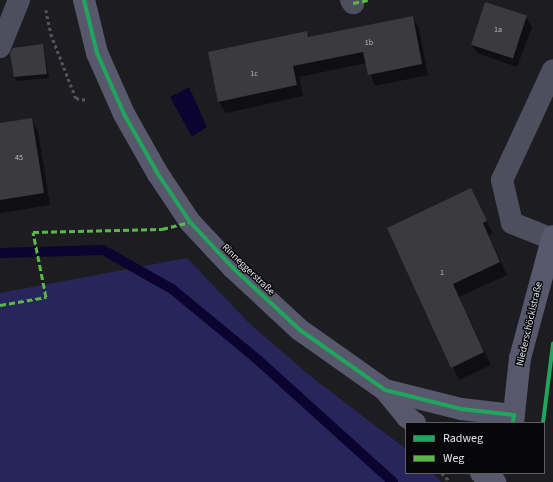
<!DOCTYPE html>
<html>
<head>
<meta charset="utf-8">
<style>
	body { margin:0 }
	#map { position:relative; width:553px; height:482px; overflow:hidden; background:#1d1d21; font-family:"Source Sans 3",sans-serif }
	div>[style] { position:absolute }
	.green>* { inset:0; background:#27255a }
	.water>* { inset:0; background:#0b0330 }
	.shadow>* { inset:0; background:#0007 }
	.stream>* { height:10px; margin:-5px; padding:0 5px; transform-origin:5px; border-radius:5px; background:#0b0330 }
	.building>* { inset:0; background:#3b3b3e; transform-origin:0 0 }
	.path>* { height:2.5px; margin-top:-1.25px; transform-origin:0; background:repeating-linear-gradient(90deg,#54545d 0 3px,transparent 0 6px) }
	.minor>* { height:22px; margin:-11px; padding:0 11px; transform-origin:11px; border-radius:11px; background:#4e4f5e }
	.major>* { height:22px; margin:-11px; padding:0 11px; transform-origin:11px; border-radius:11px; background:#58586c }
	.quiet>* { height:3px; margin-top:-1.5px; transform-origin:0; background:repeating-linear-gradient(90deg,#58b947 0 6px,transparent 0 9px) }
	.cycleway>* { height:4px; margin:-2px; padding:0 2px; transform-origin:2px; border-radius:2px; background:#20a55d }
	span { translate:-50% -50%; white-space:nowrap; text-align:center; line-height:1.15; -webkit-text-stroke:3px #070709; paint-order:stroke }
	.number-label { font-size:8px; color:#b8b9bd }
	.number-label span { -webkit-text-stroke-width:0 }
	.street-label { font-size:10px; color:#e2e3e7 }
	.legend { position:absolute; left:405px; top:422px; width:140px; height:52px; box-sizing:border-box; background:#070709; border:1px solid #5f5f62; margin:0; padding:5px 7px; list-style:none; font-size:12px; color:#e2e3e7 }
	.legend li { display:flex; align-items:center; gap:8px; height:20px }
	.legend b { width:20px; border:1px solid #5f5f62 }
</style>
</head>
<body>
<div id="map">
	<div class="green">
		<div style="clip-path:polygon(187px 258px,250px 324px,314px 379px,406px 449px,406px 473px,433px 473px,441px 482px,0 482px,0 293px)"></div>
	</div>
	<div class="water">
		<div style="clip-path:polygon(189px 87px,207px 127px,192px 137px,170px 97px)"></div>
	</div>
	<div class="shadow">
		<div style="clip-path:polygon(412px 17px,419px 28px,428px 75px,375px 86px,367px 63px,299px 77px,303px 96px,226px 113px,219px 102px,209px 53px,306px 32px,310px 38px)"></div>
		<div style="clip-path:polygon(526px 17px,532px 27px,517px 67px,477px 53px,471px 44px)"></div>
		<div style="clip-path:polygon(43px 45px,49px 78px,17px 81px,14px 76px)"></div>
		<div style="clip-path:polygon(31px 119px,38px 131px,50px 205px,0 213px,0 124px)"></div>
		<div style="clip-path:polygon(471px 190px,493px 234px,489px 236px,507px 275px,459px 297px,491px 365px,459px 380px,388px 229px)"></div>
	</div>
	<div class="stream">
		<div style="left:0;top:253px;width:103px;rotate:-1.7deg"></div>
		<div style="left:103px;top:250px;width:79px;rotate:29.5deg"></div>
		<div style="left:172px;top:289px;width:112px;rotate:39.5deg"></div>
		<div style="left:258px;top:360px;width:182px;rotate:42.1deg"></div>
	</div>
	<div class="building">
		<div style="left:485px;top:2px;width:44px;height:45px;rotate:18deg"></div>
		<div style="clip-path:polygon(413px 16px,422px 64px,368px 75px,363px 52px,293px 66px,297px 85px,218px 102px,208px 52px,307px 31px,308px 37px)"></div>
		<div style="clip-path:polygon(43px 44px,47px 74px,14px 77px,10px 53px,13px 48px)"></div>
		<div style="clip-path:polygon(32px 118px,44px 193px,0 200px,0 123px)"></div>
		<div style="clip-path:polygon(471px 188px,487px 221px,483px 223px,500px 262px,453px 284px,484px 352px,451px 368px,387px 228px)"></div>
	</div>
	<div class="path">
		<div style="left:46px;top:10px;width:25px;rotate:78deg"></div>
		<div style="left:51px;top:34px;width:69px;rotate:68.7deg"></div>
		<div style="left:76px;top:98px;width:11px;rotate:10deg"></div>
		<div style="left:442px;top:473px;width:12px;rotate:48deg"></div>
	</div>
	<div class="minor">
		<div style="left:351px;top:0;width:4px;rotate:56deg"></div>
		<div style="left:0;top:47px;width:51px;rotate:-68deg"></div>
		<div style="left:552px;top:239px;width:43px;rotate:-158.2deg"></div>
		<div style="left:512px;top:223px;width:44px;rotate:-103.1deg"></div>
		<div style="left:502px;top:180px;width:121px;rotate:-65.1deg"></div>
	</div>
	<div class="major">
		<div style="left:84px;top:0;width:55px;rotate:76.2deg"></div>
		<div style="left:97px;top:53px;width:67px;rotate:66.1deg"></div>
		<div style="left:124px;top:114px;width:69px;rotate:60.5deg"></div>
		<div style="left:158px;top:174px;width:58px;rotate:56.3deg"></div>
		<div style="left:190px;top:222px;width:63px;rotate:46.9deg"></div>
		<div style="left:233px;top:268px;width:91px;rotate:42.8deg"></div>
		<div style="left:300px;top:330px;width:104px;rotate:35.2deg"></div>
		<div style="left:385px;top:390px;width:35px;rotate:51deg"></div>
		<div style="left:407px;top:417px;width:10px;rotate:37deg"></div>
		<div style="left:385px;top:390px;width:78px;rotate:14deg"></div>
		<div style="left:461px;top:409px;width:53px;rotate:6.5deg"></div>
		<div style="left:513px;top:423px;width:65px;rotate:-83.9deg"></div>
		<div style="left:520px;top:358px;width:126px;rotate:-74.9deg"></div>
		<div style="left:481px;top:473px;width:17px;rotate:33deg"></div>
	</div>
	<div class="quiet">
		<div style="left:353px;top:3px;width:15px;rotate:-11deg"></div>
		<div style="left:0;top:305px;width:47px;rotate:-9.9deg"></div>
		<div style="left:46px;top:297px;width:66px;rotate:-101.3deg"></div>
		<div style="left:33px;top:232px;width:129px;rotate:-1.3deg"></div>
		<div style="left:162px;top:229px;width:29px;rotate:-14deg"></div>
	</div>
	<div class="cycleway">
		<div style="left:84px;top:0;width:55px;rotate:76.2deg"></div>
		<div style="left:97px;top:53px;width:67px;rotate:66.1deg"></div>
		<div style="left:124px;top:114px;width:69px;rotate:60.5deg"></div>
		<div style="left:158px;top:174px;width:58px;rotate:56.3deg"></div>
		<div style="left:190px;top:222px;width:63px;rotate:46.9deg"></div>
		<div style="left:233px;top:268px;width:91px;rotate:42.8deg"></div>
		<div style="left:300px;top:330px;width:104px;rotate:35.2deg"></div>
		<div style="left:385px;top:390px;width:78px;rotate:14deg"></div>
		<div style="left:461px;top:409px;width:53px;rotate:6.5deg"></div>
		<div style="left:514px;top:415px;width:8px;rotate:97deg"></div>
		<div style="left:543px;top:423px;width:80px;rotate:-82.8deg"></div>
	</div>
	<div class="number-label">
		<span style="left:498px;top:30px">1a</span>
		<span style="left:369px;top:43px">1b</span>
		<span style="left:254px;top:74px">1c</span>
		<span style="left:19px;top:158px">45</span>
		<span style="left:442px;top:273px">1</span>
	</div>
	<div class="street-label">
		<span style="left:248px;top:270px;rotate:44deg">Rinneggerstraße</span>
		<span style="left:530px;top:324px;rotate:-77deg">Niederschöcklstraße</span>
	</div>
	<ul class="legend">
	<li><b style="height:5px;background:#20a55d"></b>Radweg</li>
	<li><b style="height:5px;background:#58b947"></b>Weg</li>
	</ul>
</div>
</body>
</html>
